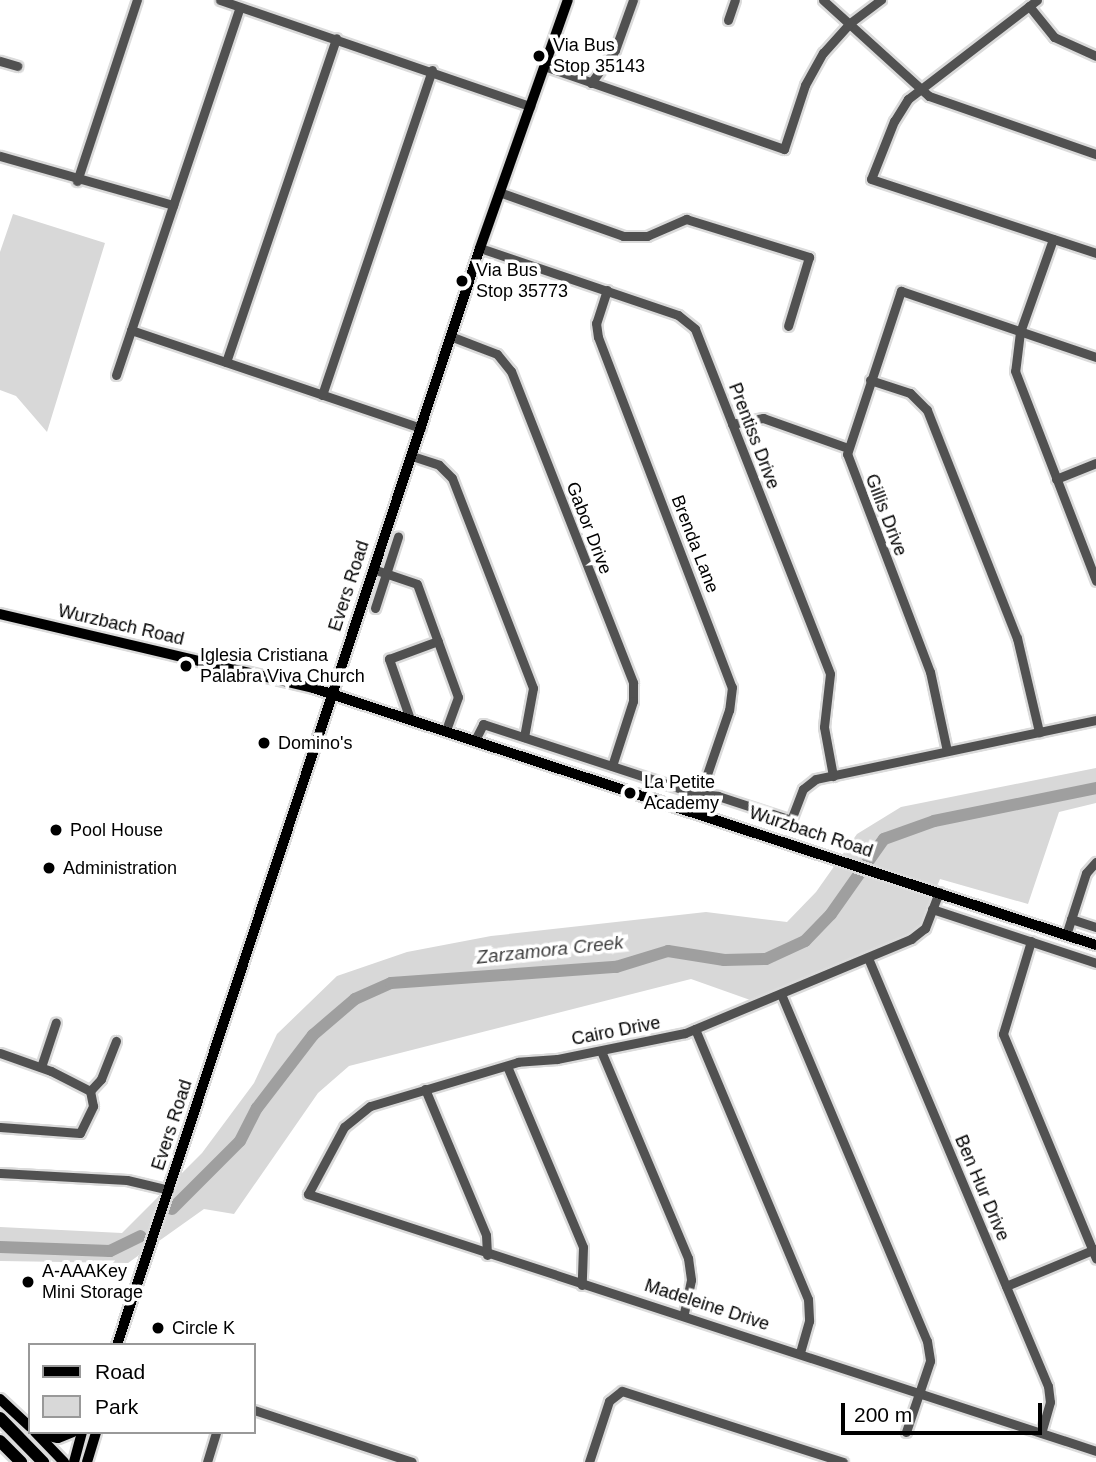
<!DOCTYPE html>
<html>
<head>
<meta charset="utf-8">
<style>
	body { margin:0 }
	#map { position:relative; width:1096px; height:1462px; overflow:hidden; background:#fff; font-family:Arial,sans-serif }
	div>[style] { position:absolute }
	.green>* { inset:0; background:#d8d8d8 }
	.river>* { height:12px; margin:-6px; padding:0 6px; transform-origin:6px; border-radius:6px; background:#9f9f9f }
	.roads { filter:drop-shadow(2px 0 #dbdbdb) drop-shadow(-2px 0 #dbdbdb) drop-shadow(0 2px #dbdbdb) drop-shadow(0 -2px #dbdbdb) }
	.minor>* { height:9px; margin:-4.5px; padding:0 4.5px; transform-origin:4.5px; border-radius:4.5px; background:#515151 }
	.major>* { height:10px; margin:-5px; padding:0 5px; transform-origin:5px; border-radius:5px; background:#000 }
	.highway>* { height:12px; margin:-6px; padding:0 6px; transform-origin:6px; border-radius:6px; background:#000 }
	.dots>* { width:19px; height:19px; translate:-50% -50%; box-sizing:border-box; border:4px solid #fff; border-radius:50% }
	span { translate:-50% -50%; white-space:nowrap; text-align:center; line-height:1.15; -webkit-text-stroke:7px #fff; paint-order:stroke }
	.poi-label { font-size:18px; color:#000 }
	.left { translate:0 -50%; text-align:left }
	.street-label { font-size:18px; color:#000 }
	.water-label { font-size:19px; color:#404040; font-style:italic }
	.legend { position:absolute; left:28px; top:1343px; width:228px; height:91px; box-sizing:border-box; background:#fff; border:2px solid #999; margin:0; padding:9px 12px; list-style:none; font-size:21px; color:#000 }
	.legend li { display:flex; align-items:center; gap:14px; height:35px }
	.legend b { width:35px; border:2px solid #999 }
	.scale { position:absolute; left:841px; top:1403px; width:201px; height:32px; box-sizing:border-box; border:4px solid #000; border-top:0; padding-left:9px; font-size:21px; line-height:24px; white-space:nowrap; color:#000; -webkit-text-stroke:5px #fff; paint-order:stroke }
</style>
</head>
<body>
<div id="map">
	<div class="green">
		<div style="clip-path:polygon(13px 214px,105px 243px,47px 432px,16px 396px,0 390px,0 252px)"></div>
		<div style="clip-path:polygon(1096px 768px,1096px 803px,1059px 812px,1028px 904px,940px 879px,922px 922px,913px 932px,753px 1001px,691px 979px,349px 1066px,318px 1093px,234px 1214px,204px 1209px,128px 1263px,0 1261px,0 1227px,122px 1233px,202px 1153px,254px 1083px,277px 1034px,337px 976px,407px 952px,491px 936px,706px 912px,787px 922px,816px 892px,857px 834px,901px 807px)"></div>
	</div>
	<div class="river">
		<div style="left:172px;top:1209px;width:96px;rotate:-45deg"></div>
		<div style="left:240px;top:1141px;width:37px;rotate:-63deg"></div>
		<div style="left:257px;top:1108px;width:92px;rotate:-52.5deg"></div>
		<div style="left:313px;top:1035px;width:55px;rotate:-40.6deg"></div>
		<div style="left:355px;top:999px;width:39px;rotate:-24deg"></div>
		<div style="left:391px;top:983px;width:226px;rotate:-4.1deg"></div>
		<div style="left:616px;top:967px;width:54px;rotate:-17.1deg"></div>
		<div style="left:668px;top:951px;width:57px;rotate:9.1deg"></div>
		<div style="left:724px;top:960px;width:42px;rotate:-1.4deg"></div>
		<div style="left:766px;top:959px;width:43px;rotate:-24.8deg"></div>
		<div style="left:805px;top:941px;width:37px;rotate:-46deg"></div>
		<div style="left:831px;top:914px;width:92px;rotate:-54.8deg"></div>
		<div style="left:884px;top:839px;width:53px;rotate:-19.8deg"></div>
		<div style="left:934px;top:821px;width:165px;rotate:-11.5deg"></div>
		<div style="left:0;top:1247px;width:110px;rotate:2.1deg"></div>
		<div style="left:110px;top:1251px;width:34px;rotate:-26deg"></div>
	</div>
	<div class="roads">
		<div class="minor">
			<div style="left:220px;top:0;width:328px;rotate:18.9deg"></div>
			<div style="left:823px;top:0;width:143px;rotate:42.2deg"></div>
			<div style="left:929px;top:96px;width:177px;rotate:19.2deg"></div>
			<div style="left:1037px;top:0;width:163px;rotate:142.5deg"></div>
			<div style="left:908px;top:99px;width:26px;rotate:122deg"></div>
			<div style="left:894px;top:121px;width:62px;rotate:111.6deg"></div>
			<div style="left:871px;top:179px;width:237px;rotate:18.2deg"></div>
			<div style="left:1029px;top:6px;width:40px;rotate:51deg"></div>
			<div style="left:1054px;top:37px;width:46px;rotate:24.3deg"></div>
			<div style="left:728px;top:20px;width:21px;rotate:-71deg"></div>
			<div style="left:0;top:61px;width:18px;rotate:16deg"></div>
			<div style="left:544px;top:66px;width:254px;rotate:19.1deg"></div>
			<div style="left:784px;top:149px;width:67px;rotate:-71.8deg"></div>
			<div style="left:805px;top:85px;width:37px;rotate:-61deg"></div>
			<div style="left:823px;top:53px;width:40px;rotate:-48deg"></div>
			<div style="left:850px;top:23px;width:39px;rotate:-37deg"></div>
			<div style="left:591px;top:83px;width:41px;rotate:-54deg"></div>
			<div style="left:615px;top:50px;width:53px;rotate:-70.2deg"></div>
			<div style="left:0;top:156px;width:180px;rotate:15.8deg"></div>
			<div style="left:77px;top:181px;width:191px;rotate:-71.7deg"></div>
			<div style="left:499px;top:192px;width:132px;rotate:19.5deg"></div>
			<div style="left:623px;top:236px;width:24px"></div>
			<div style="left:647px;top:236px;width:43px;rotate:-23.6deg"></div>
			<div style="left:686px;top:219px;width:129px;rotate:17.2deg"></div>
			<div style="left:809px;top:257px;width:72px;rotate:106.9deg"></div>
			<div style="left:1053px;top:239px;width:99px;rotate:109.5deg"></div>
			<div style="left:1020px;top:332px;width:39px;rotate:97deg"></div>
			<div style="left:1015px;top:371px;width:225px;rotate:68.9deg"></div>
			<div style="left:480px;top:248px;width:209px;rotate:18.7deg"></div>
			<div style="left:678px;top:315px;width:22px;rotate:39deg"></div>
			<div style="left:695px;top:329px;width:370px;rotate:68.6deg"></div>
			<div style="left:830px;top:674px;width:53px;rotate:96.5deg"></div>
			<div style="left:824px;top:727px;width:50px;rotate:79.6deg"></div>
			<div style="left:607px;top:290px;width:35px;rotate:108deg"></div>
			<div style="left:596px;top:323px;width:14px;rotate:82deg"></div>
			<div style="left:598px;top:337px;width:375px;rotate:69.1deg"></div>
			<div style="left:732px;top:687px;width:23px;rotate:97deg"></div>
			<div style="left:729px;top:710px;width:108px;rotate:108.9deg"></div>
			<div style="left:131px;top:330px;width:306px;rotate:18.7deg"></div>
			<div style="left:450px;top:336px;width:50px;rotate:21deg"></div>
			<div style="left:497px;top:354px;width:22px;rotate:51deg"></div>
			<div style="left:511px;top:371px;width:335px;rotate:68.6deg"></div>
			<div style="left:633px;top:683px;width:18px;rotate:90deg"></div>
			<div style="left:633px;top:701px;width:68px;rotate:107.9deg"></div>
			<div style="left:226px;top:362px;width:342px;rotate:-71.2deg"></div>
			<div style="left:116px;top:375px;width:388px;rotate:-71.4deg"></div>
			<div style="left:870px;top:380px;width:42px;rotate:18deg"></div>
			<div style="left:910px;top:393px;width:24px;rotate:45deg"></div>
			<div style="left:927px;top:410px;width:245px;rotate:68.5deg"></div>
			<div style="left:1017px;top:638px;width:97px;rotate:76.8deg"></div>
			<div style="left:322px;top:395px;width:343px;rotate:-71.3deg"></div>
			<div style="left:732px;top:424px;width:32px;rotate:-11deg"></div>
			<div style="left:763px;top:418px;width:90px;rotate:19.4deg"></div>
			<div style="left:412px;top:456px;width:28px;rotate:18deg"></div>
			<div style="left:439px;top:465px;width:18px;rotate:45deg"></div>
			<div style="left:452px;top:478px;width:225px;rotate:68.9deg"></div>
			<div style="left:533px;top:688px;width:50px;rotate:100.4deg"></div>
			<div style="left:1056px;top:479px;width:43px;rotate:-21.8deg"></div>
			<div style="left:373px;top:569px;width:46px;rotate:18.8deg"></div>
			<div style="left:417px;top:584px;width:120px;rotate:70.1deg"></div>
			<div style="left:458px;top:697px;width:35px;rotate:110deg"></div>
			<div style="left:375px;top:608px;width:75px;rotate:-72.1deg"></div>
			<div style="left:410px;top:719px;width:64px;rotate:-109.3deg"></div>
			<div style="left:389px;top:659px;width:52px;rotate:-20.2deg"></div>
			<div style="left:475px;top:740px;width:18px;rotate:-63deg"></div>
			<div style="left:483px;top:724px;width:225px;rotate:18.1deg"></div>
			<div style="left:697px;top:794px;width:21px;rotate:5deg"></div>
			<div style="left:718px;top:796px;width:77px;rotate:18.2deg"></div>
			<div style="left:791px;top:820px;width:33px;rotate:-69deg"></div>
			<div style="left:803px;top:789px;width:16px;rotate:-38deg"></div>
			<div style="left:816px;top:779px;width:286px;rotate:-11.9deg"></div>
			<div style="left:947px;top:751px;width:81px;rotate:-102.1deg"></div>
			<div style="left:930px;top:672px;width:233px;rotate:-110.8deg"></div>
			<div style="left:847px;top:454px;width:172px;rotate:-71.7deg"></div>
			<div style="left:901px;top:291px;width:206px;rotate:18.7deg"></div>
			<div style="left:939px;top:892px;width:39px;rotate:111deg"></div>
			<div style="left:925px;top:928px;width:18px;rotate:142deg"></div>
			<div style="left:911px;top:939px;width:245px;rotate:157.4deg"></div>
			<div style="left:685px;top:1033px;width:131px;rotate:168.5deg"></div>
			<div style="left:557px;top:1059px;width:39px;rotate:176deg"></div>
			<div style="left:518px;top:1062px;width:154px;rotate:163.4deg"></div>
			<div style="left:370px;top:1106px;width:33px;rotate:141deg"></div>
			<div style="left:344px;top:1127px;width:76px;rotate:118.2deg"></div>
			<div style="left:308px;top:1194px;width:829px;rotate:18.06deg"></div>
			<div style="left:932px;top:909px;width:173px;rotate:18.2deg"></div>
			<div style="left:1071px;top:919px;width:26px;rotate:18deg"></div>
			<div style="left:1066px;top:935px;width:65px;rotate:-72.1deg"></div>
			<div style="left:1086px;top:873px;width:15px;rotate:-48deg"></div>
			<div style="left:1031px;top:941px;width:97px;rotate:106.8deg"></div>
			<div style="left:1003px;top:1034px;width:243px;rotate:67.5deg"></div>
			<div style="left:868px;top:958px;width:464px;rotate:67.2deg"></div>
			<div style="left:1048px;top:1386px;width:16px;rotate:83deg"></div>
			<div style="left:1050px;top:1402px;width:32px;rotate:106deg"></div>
			<div style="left:781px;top:994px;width:376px;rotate:67.2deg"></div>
			<div style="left:927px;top:1341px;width:20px;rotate:81deg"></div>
			<div style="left:930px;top:1361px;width:75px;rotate:108.7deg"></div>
			<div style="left:695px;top:1029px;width:293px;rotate:67.3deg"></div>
			<div style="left:808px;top:1299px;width:22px;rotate:87deg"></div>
			<div style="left:809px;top:1321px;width:33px;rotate:106deg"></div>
			<div style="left:601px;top:1051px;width:225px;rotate:67.2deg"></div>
			<div style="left:688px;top:1258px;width:22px;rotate:82deg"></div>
			<div style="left:691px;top:1280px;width:35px;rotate:102deg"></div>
			<div style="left:0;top:1053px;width:54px;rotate:19.4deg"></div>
			<div style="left:51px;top:1071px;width:44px;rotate:27.1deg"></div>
			<div style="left:507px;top:1066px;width:196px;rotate:67.2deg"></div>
			<div style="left:583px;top:1247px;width:38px;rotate:92deg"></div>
			<div style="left:41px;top:1067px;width:47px;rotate:-71.6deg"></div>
			<div style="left:425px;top:1089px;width:158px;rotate:67.3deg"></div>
			<div style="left:486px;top:1235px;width:20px;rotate:87deg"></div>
			<div style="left:90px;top:1091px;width:16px;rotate:-47deg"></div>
			<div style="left:101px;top:1079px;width:41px;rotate:-68.5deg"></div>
			<div style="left:0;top:1127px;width:80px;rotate:4.3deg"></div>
			<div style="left:80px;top:1133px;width:30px;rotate:-64deg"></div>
			<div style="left:93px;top:1106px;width:15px;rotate:-101deg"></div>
			<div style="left:0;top:1173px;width:127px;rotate:3.2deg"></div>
			<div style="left:127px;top:1180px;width:43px;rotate:13.4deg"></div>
			<div style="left:1006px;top:1286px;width:96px;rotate:-22.6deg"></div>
			<div style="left:254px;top:1410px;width:166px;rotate:18.2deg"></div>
			<div style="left:207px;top:1462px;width:31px;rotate:-73deg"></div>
			<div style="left:589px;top:1462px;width:64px;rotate:-71.8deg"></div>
			<div style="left:609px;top:1401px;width:16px;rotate:-38deg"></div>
			<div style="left:622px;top:1391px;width:232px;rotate:17.8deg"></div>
		</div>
		<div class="major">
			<div style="left:0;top:614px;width:322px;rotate:13.3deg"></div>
			<div style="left:313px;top:688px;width:824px;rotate:18.17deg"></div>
			<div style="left:117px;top:1345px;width:1155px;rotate:-71.69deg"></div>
			<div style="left:480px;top:248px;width:263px;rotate:-70.5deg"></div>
			<div style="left:0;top:1399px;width:41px;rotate:43deg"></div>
			<div style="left:35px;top:1432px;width:42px;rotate:46deg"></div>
			<div style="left:40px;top:1434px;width:18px;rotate:13deg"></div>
			<div style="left:58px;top:1438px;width:16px;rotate:-22deg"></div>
			<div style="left:74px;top:1462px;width:31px;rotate:-75deg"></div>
			<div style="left:87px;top:1462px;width:31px;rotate:-73deg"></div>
		</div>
		<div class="highway">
			<div style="left:0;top:1418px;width:62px;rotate:45.7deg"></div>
			<div style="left:0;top:1441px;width:30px;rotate:45deg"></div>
		</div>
	</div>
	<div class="dots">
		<div style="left:539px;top:56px;background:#000"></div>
		<div style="left:462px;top:281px;background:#000"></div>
		<div style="left:186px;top:666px;background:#000"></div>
		<div style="left:264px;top:743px;background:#000"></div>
		<div style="left:630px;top:793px;background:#000"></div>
		<div style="left:56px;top:830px;background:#000"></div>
		<div style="left:49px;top:868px;background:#000"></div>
		<div style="left:28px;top:1282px;background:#000"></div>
		<div style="left:158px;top:1328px;background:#000"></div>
	</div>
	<div class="poi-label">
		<span class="left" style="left:553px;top:56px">Via Bus<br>Stop 35143</span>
		<span class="left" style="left:476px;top:281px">Via Bus<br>Stop 35773</span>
		<span class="left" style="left:200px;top:666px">Iglesia Cristiana<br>Palabra Viva Church</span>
		<span class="left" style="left:278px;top:743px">Domino's</span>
		<span class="left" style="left:644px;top:793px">La Petite<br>Academy</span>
		<span class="left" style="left:70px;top:830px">Pool House</span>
		<span class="left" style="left:63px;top:868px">Administration</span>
		<span class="left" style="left:42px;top:1282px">A-AAAKey<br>Mini Storage</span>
		<span class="left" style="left:172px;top:1328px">Circle K</span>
	</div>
	<div class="street-label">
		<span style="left:754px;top:436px;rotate:69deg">Prentiss Drive</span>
		<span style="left:886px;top:515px;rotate:69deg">Gillis Drive</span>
		<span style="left:589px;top:528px;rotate:69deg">Gabor Drive</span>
		<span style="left:695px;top:544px;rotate:69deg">Brenda Lane</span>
		<span style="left:349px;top:586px;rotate:-72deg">Evers Road</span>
		<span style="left:121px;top:625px;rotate:13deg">Wurzbach Road</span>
		<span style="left:811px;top:832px;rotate:18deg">Wurzbach Road</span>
		<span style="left:616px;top:1031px;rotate:-11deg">Cairo Drive</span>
		<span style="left:172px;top:1125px;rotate:-72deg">Evers Road</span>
		<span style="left:982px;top:1188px;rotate:67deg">Ben Hur Drive</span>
		<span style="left:707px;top:1305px;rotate:18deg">Madeleine Drive</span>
	</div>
	<div class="water-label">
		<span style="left:550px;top:950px;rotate:-6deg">Zarzamora Creek</span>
	</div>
	<ul class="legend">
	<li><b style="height:9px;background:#000"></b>Road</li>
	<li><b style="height:19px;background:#d8d8d8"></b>Park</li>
	</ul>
	<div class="scale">200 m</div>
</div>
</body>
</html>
